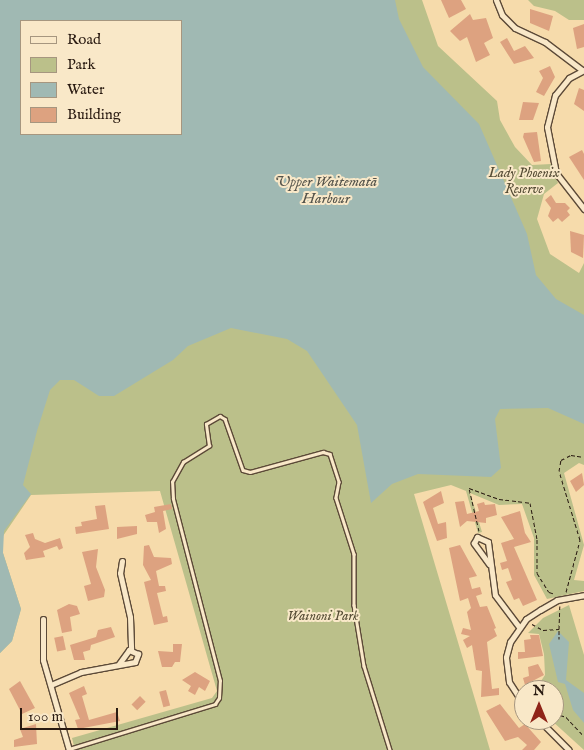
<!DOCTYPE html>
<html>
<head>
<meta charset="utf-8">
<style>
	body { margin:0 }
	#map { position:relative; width:584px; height:750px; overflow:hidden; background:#f6dbab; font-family:"IM FELL English",serif }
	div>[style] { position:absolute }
	.green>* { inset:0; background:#bbc08a }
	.water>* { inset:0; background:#a0b9b3 }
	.building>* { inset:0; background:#dda280; transform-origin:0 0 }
	.path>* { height:1px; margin-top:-0.5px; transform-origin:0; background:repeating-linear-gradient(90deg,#291a11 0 4px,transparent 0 6.5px) }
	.roads { filter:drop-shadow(1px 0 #5c4a38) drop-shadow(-1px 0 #5c4a38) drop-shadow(0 1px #5c4a38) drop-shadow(0 -1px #5c4a38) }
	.service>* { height:2.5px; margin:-1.25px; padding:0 1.25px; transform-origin:1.25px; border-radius:1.25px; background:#f9e8c8 }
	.minor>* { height:5px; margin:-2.5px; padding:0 2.5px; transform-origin:2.5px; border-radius:2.5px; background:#f9e8c8 }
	span { translate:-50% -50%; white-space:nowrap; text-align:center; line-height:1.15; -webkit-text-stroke:4px #f9e8c8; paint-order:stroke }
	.park-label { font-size:14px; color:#554c35; font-style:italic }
	.water-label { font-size:15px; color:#53524a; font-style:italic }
	.legend { position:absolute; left:20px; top:20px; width:162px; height:115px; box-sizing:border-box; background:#f9e8c8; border:1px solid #a6967f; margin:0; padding:6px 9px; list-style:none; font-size:15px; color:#291a11 }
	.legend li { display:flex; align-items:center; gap:10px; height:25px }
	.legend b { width:25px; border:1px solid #a6967f }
	.north { position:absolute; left:514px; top:680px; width:50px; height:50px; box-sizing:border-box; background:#f9e8c8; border:1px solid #a6967f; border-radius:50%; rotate:0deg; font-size:14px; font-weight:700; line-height:20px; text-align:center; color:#291a11 }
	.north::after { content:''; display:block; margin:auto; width:18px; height:22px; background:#8f2418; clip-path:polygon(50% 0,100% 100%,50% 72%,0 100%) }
	.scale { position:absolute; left:20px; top:708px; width:98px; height:22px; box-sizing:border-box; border:2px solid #291a11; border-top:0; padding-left:6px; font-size:15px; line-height:18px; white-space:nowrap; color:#291a11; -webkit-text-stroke:4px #f9e8c8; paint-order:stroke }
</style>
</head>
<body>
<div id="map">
	<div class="green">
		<div style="clip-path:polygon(evenodd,43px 0,422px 0,438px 46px,497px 101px,500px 120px,515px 147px,532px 165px,551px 164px,558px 183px,544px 194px,537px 219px,550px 254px,579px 273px,584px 263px,584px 465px,579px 463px,564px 473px,584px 545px,574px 580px,584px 581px,584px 591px,547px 599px,534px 575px,534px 538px,522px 504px,499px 505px,470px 493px,482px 532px,478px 533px,466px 491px,451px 485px,414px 494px,490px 750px,75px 750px,72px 738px,212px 698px,217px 691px,160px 491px,31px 495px,3px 536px,3px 553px,21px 609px,12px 641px,0 653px,0 41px,43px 0,21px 21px,181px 21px,181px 134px,21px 134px,21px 21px)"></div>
		<div style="clip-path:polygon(528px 0,584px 0,584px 20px,569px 20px,555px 11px,534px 6px)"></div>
		<div style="clip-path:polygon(569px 605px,584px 655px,584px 750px,551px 720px,558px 700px,557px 692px,548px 684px,539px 684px,545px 675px,544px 654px,539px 634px,528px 633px,543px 618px)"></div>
	</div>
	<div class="water">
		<div style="clip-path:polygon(evenodd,0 0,395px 0,399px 19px,423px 67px,479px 124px,527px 234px,536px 275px,556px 299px,584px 315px,584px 424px,548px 408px,500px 409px,495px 419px,501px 468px,491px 477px,418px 474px,392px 484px,371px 503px,357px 425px,307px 351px,287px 339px,231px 328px,188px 346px,173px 360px,114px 396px,99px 396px,74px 380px,60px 380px,50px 390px,37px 431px,23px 485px,31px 494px,4px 531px,3px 553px,21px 609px,12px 641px,0 653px,0 0,21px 21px,181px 21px,181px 134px,21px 134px,21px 21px)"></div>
		<div style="clip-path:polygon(558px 631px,569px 642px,566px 680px,584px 693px,584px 723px,573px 710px,565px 684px,558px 682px,549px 644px)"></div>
	</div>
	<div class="building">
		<div style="clip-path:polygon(441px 0,461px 0,466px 9px,449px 18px)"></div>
		<div style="clip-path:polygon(530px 9px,553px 16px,549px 31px,530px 23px)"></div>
		<div style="clip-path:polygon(470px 14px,473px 20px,486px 18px,493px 38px,484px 43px,490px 55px,476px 62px,467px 37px,460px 41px,450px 31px)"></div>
		<div style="clip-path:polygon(584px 24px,584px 47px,577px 49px,573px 28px)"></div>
		<div style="clip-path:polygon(507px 38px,514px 51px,525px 46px,534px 58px,514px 64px,500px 42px)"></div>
		<div style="clip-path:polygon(550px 66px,555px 77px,544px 96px,536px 92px,543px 78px,539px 71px)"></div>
		<div style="clip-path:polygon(579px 88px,584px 90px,584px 111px,574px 104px)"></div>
		<div style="clip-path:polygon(523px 102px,539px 103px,533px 120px,519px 120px)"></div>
		<div style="clip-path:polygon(537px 132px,541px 161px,534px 162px,523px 137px,524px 133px)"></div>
		<div style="clip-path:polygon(582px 150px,584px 154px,584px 180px,569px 157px)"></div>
		<div style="clip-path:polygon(551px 195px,556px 203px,565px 203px,570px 208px,567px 211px,570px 215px,562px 222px,558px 218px,553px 222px,548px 216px,551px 208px,545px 200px)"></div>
		<div style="clip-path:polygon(570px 231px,584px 235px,583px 258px,571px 252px)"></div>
		<div style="clip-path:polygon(582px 473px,584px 485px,576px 492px,570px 481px)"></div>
		<div style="clip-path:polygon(441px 491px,444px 503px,433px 508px,438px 524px,446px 522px,447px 538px,437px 541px,423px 502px)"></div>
		<div style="clip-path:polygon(464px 501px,467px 514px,479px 511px,477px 504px,484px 502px,485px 505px,495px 504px,497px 515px,486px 518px,486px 523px,467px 521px,460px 527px,455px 502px)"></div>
		<div style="clip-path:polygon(171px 504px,172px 509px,163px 511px,166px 529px,159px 533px,157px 522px,147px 522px,145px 515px,155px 512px,154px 507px)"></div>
		<div style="clip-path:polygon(105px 505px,109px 529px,76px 534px,75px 527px,82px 526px,81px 522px,97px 519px,95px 506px)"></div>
		<div style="clip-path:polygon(520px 511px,525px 533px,531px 542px,514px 547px,537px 600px,523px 606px,519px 598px,514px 600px,506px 582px,512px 580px,508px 568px,502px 570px,500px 563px,507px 561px,501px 543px,514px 539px,501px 517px)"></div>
		<div style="clip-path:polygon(137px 526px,137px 534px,117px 539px,117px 527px)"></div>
		<div style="clip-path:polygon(33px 533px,35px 539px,45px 543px,60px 538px,63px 548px,59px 550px,57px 546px,43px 551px,45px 557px,26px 560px,24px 553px,30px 547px,25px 535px)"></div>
		<div style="clip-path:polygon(149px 545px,154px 557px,171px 558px,172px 564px,156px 571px,159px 586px,165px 586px,166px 591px,157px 593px,163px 617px,167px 616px,168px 622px,154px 625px,144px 582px,151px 580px,143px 565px,144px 546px)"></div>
		<div style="clip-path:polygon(460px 545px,477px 576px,469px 578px,472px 589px,480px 587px,482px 594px,476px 596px,480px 607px,487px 606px,496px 628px,494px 629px,497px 636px,487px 642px,492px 689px,499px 688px,499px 695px,481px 697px,482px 671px,476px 670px,472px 645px,467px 648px,463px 640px,470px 636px,461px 634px,463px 628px,471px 630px,467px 612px,471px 608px,468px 598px,460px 601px,449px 548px)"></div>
		<div style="clip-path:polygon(98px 549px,96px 567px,105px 590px,104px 597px,88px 601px,84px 586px,91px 584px,82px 552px)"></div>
		<div style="clip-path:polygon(69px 604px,77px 606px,80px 614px,70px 617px,72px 631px,62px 633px,57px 610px)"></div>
		<div style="clip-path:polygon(111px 627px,115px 637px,91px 645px,90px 650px,83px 652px,85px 660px,74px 660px,70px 645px,96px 637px,98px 630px)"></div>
		<div style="clip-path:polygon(530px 635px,539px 635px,543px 656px,518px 659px,518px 652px,525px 652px,524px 640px,531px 639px)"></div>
		<div style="left:63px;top:636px;width:14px;height:9px;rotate:78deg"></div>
		<div style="clip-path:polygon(173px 644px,182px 644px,180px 662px,175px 662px,172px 667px,162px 667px,158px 651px,173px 652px)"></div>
		<div style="clip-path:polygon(538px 664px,544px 675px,525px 685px,523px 678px,529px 676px,528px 667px)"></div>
		<div style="clip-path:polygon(195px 672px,210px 681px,205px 691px,199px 687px,195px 695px,188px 691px,191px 686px,182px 680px)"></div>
		<div style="clip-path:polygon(20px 681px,35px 708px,22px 714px,9px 689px)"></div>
		<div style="clip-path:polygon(84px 686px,87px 694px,82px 696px,89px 720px,117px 712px,120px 721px,78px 729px,75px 720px,80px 719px,69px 693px)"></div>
		<div style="left:166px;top:690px;width:16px;height:7px;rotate:75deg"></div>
		<div style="left:140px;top:696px;width:8px;height:12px;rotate:45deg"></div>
		<div style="clip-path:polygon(500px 704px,519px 728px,525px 724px,541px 742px,534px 750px,522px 750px,527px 745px,518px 737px,505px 741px,486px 711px)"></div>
		<div style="clip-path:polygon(36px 724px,37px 744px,14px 747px,14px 740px,23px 737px,20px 729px)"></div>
	</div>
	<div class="path">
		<div style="left:479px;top:531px;width:44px;rotate:-103.1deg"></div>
		<div style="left:469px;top:488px;width:32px;rotate:20deg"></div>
		<div style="left:499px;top:499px;width:31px;rotate:7deg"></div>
		<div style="left:530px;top:503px;width:37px;rotate:79deg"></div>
		<div style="left:537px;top:539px;width:34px;rotate:90deg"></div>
		<div style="left:537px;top:573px;width:22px;rotate:58deg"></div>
		<div style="left:549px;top:592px;width:6px;rotate:18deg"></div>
		<div style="left:566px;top:592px;width:54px;rotate:-74.9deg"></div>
		<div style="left:580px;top:540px;width:72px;rotate:-106.9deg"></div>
		<div style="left:559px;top:471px;width:11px;rotate:-80deg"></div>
		<div style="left:561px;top:460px;width:11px;rotate:-27deg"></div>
		<div style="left:571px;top:455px;width:13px;rotate:9deg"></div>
		<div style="left:532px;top:624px;width:13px;rotate:29deg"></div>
		<div style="left:543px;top:630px;width:16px;rotate:-4deg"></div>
		<div style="left:559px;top:629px;width:23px;rotate:-88deg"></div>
		<div style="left:559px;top:630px;width:9px;rotate:90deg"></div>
		<div style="left:554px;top:713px;width:13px;rotate:18deg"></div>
		<div style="left:566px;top:717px;width:26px;rotate:47deg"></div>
	</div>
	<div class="roads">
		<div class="service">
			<div style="left:69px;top:749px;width:153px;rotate:-17.1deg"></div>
			<div style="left:215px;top:704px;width:7px;rotate:-56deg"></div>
			<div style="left:219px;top:698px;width:17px;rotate:-87deg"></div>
			<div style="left:220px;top:681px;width:188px;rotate:-104.5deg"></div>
			<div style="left:173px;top:499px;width:17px;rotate:-93deg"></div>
			<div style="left:172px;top:482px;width:23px;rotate:-61deg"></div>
			<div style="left:183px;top:462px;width:31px;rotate:-32deg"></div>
			<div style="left:209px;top:446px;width:22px;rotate:-98deg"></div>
			<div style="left:206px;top:424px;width:16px;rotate:-30deg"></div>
			<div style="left:220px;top:416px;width:6px;rotate:31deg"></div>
			<div style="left:225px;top:419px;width:54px;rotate:70.6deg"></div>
			<div style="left:243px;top:470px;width:7px;rotate:16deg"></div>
			<div style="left:250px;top:472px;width:76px;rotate:-15.3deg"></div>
			<div style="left:323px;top:452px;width:7px;rotate:16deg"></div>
			<div style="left:330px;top:454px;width:29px;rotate:72deg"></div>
			<div style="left:339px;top:482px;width:16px;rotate:101deg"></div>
			<div style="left:336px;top:498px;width:59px;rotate:72.2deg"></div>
			<div style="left:354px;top:554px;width:51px;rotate:90deg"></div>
			<div style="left:354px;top:605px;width:62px;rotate:80.7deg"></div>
			<div style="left:364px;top:666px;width:88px;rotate:72.8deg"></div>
		</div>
		<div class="minor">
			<div style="left:496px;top:0;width:16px;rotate:68deg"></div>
			<div style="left:502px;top:15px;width:18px;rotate:45deg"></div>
			<div style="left:515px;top:28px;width:33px;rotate:25deg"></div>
			<div style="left:545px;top:42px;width:46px;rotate:37.1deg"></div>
			<div style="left:584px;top:70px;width:17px;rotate:152deg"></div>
			<div style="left:569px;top:78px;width:22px;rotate:129deg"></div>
			<div style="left:555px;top:95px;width:33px;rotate:104deg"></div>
			<div style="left:547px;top:127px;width:47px;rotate:78.9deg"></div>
			<div style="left:556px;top:173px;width:46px;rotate:52.1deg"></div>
			<div style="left:122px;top:561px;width:12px;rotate:99deg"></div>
			<div style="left:120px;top:573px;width:45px;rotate:77.2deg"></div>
			<div style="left:130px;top:617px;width:32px;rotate:88deg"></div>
			<div style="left:489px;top:564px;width:26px;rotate:-126deg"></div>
			<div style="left:474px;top:543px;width:7px;rotate:-63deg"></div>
			<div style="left:477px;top:537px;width:12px;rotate:24deg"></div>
			<div style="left:488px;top:542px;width:53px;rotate:82.5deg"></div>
			<div style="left:495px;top:595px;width:40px;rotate:53deg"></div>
			<div style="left:43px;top:619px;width:41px;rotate:90deg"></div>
			<div style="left:43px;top:660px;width:94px;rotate:73.9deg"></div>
			<div style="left:53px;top:684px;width:30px;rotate:-23deg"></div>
			<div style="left:81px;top:672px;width:55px;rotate:-10.5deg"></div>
			<div style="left:135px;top:662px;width:9px;rotate:-69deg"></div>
			<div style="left:138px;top:654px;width:10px;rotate:-156deg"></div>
			<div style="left:129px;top:650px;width:17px;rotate:126deg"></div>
			<div style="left:524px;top:705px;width:27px;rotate:-123deg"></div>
			<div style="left:509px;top:682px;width:25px;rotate:-97deg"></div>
			<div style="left:506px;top:657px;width:16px;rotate:-75deg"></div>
			<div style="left:510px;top:642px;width:28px;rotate:-55deg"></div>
			<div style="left:526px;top:619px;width:17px;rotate:-33deg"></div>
			<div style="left:540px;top:610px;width:20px;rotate:-30deg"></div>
			<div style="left:557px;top:600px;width:27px;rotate:-10deg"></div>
			<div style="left:539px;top:720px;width:42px;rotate:45deg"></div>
		</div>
	</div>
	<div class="park-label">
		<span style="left:524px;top:181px">Lady Phoenix<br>Reserve</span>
		<span style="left:323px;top:616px">Wainoni Park</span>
	</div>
	<div class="water-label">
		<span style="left:326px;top:190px">Upper Waitematā<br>Harbour</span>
	</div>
	<ul class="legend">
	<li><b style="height:6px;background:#f9e8c8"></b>Road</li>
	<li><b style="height:14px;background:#bbc08a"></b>Park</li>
	<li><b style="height:14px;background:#a0b9b3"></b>Water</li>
	<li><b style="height:14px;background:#dda280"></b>Building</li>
	</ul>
	<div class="north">N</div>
	<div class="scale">100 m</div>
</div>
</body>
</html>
